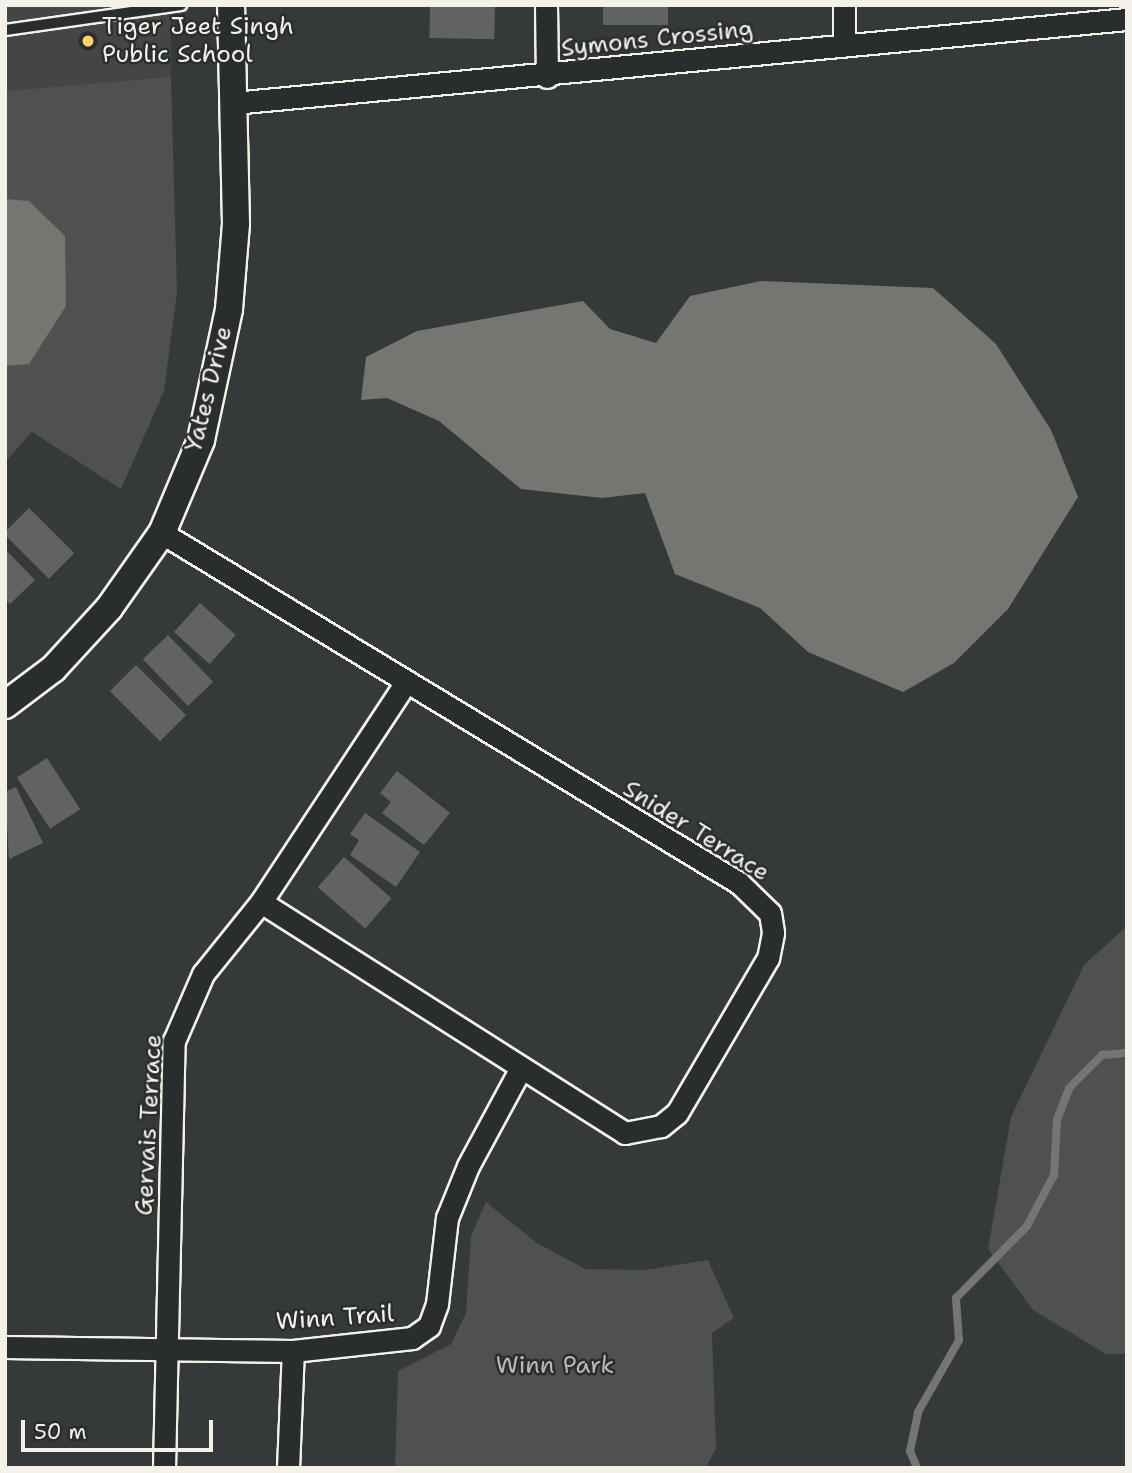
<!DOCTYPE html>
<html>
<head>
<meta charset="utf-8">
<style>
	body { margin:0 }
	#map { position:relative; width:1132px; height:1473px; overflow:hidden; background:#363939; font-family:"Shantell Sans",sans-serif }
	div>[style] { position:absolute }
	.built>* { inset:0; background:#434645 }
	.green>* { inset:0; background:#4e514f }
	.water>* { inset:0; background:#757572 }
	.stream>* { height:8px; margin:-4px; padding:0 4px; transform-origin:4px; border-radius:4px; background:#757572 }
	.building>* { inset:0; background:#616362; transform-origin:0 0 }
	.roads { filter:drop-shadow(2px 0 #f4f1e8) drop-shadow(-2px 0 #f4f1e8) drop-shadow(0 2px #f4f1e8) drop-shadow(0 -2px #f4f1e8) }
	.service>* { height:10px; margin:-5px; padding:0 5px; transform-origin:5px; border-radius:5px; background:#2a2d2e }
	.minor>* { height:21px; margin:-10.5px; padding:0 10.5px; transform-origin:10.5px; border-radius:10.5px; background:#2a2d2e }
	.tertiary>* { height:26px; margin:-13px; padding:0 13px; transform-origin:13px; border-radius:13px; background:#2a2d2e }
	.dots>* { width:19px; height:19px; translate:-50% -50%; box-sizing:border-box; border:4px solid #2a2d2e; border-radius:50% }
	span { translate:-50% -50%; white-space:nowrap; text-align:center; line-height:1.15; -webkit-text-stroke:5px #2a2d2e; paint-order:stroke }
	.poi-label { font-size:24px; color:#f4f1e8 }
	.left { translate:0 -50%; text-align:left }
	.street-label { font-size:24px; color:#f4f1e8 }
	.park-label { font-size:24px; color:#bab9b2 }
	.frame { position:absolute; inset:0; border:7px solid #f4f1e8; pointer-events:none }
	.scale { position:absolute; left:21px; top:1420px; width:192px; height:32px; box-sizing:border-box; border:4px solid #f4f1e8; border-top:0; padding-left:9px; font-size:21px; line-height:24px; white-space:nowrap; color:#f4f1e8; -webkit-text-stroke:5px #2a2d2e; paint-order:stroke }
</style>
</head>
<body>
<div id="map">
	<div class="built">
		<div style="clip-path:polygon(5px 5px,171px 5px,171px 77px,5px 91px)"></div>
	</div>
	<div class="green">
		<div style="clip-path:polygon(171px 77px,177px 292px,164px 391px,121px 489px,32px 432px,5px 462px,5px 91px)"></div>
		<div style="clip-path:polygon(1127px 926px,1127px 1354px,1106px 1354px,1033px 1310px,988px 1249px,1011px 1117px,1084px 965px)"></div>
		<div style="clip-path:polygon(486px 1202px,537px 1243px,585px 1269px,645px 1270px,708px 1260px,734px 1318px,712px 1333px,716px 1448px,706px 1468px,395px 1468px,398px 1371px,451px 1344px,466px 1313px,471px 1236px)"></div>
	</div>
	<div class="water">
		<div style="clip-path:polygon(5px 199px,29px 201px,65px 236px,66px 306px,29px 364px,5px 366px)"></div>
		<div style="clip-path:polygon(761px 281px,933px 288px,996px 344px,1051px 430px,1078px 497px,1008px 609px,954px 663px,903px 692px,808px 652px,760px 608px,675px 574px,645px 493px,602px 498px,521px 489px,439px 421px,387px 398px,361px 400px,366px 357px,417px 331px,583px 301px,610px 329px,656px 343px,690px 296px)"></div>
	</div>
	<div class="stream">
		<div style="left:917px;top:1468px;width:18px;rotate:-112deg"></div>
		<div style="left:910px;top:1451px;width:40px;rotate:-78deg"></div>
		<div style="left:918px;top:1412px;width:83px;rotate:-60.3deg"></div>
		<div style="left:959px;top:1340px;width:42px;rotate:-94.1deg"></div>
		<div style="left:956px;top:1298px;width:101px;rotate:-45.4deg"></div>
		<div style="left:1027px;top:1226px;width:58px;rotate:-62.1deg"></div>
		<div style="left:1054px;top:1175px;width:55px;rotate:-86.9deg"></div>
		<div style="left:1057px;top:1120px;width:34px;rotate:-69deg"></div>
		<div style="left:1069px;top:1088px;width:47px;rotate:-45deg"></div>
		<div style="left:1102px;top:1055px;width:25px;rotate:-5deg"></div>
	</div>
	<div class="building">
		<div style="left:430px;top:5px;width:65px;height:33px;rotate:1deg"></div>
		<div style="left:603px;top:5px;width:65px;height:20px"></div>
		<div style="left:29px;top:508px;width:64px;height:36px;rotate:45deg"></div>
		<div style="clip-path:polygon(5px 549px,35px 580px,10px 604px,5px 599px)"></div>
		<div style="left:200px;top:603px;width:48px;height:39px;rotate:42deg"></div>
		<div style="left:168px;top:635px;width:65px;height:35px;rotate:46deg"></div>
		<div style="left:136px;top:665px;width:71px;height:37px;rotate:45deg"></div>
		<div style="left:47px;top:758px;width:61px;height:36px;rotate:57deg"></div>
		<div style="clip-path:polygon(397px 771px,450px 813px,424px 845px,382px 813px,391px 802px,380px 793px)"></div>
		<div style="clip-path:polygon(16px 787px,43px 843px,9px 859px,5px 792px)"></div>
		<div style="clip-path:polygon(365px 813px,420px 852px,396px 887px,350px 855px,359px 840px,350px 834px)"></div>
		<div style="left:344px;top:857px;width:63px;height:40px;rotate:41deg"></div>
	</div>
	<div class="roads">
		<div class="service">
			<div style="left:5px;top:30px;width:178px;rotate:-8.1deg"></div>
		</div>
		<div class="minor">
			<div style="left:546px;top:5px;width:72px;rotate:89.2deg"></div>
			<div style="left:844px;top:5px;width:40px;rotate:90deg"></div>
			<div style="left:233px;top:103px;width:898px;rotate:-5.37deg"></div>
			<div style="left:162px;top:533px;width:675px;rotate:31.24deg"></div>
			<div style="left:739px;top:883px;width:43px;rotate:44.1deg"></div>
			<div style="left:770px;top:913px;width:20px;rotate:81deg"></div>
			<div style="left:773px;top:933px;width:25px;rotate:101deg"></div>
			<div style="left:768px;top:958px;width:180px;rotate:120.4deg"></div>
			<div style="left:677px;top:1113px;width:21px;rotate:141deg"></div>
			<div style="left:661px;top:1126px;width:37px;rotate:169deg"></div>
			<div style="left:625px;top:1133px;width:431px;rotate:-147.6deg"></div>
			<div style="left:5px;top:1347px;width:288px;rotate:0.8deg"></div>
			<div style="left:293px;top:1351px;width:120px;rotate:-6.2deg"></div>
			<div style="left:412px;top:1338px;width:21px;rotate:-35deg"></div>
			<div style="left:429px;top:1326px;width:23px;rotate:-70deg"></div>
			<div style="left:437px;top:1304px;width:87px;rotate:-83.4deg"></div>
			<div style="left:447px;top:1218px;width:56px;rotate:-68deg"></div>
			<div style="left:468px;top:1166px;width:111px;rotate:-61.6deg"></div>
			<div style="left:164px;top:1468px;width:427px;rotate:-88.7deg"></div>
			<div style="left:174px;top:1041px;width:73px;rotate:-66.6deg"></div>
			<div style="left:203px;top:974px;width:92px;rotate:-51.1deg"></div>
			<div style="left:261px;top:902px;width:260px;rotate:-56.6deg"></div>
			<div style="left:288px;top:1468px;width:117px;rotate:-87.6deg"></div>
		</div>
		<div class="tertiary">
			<div style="left:5px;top:705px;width:60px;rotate:-36.9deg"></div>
			<div style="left:53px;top:669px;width:83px;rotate:-47.4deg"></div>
			<div style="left:109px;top:608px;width:92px;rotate:-54.8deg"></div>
			<div style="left:162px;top:533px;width:101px;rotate:-67.2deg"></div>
			<div style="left:201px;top:440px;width:134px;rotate:-77.9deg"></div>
			<div style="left:229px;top:309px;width:85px;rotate:-85.3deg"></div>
			<div style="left:236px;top:224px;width:219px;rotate:-91.3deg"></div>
		</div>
	</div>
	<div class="dots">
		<div style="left:88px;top:41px;background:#ffd166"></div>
	</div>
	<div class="poi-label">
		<span class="left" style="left:102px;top:41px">Tiger Jeet Singh<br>Public School</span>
	</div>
	<div class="street-label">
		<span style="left:657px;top:39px;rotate:-6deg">Symons Crossing</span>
		<span style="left:209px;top:389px;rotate:-76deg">Yates Drive</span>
		<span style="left:696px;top:831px;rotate:32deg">Snider Terrace</span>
		<span style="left:149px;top:1125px;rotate:-87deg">Gervais Terrace</span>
		<span style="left:335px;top:1318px;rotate:-4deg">Winn Trail</span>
	</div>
	<div class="park-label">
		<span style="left:555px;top:1366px">Winn Park</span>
	</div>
	<div class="frame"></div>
	<div class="scale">50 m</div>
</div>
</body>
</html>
